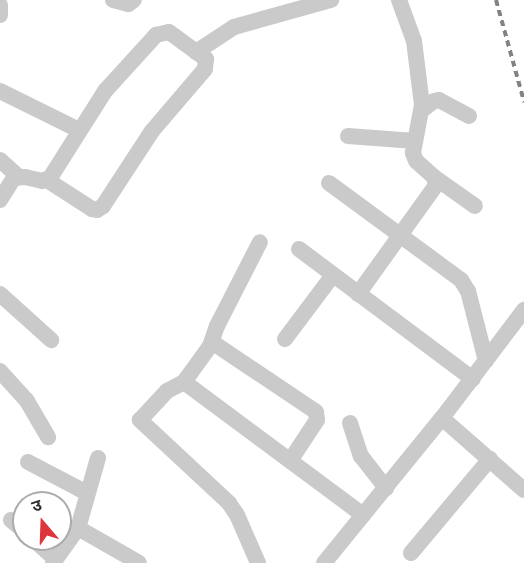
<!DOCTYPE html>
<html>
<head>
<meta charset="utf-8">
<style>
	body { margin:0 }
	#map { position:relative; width:524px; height:563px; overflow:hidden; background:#fff; font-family:Cabin,"Noto Sans Devanagari",sans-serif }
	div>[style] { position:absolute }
	.minor>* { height:16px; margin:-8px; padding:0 8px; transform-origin:8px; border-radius:8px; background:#cacaca }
	.rail>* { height:4px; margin-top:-2px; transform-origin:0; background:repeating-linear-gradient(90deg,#828282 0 6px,transparent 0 10.5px) }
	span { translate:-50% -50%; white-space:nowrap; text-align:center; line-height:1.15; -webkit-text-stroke:6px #fff; paint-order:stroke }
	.north { position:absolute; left:12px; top:491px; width:60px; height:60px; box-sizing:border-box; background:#fff; border:2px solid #ababab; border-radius:50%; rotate:341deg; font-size:16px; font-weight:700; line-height:24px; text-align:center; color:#2d2d2d }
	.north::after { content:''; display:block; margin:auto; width:21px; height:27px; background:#de353d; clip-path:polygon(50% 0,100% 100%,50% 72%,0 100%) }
</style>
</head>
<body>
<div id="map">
	<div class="minor">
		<div style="left:113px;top:0;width:16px;rotate:15deg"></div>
		<div style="left:128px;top:4px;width:7px;rotate:-34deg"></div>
		<div style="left:0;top:5px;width:10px;rotate:90deg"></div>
		<div style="left:196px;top:52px;width:45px;rotate:-33.3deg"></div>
		<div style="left:234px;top:27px;width:101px;rotate:-15.6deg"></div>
		<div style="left:0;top:91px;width:88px;rotate:26.3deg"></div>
		<div style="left:422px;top:110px;width:15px;rotate:-37deg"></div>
		<div style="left:434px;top:101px;width:5px;rotate:-11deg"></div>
		<div style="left:439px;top:100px;width:34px;rotate:28deg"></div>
		<div style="left:348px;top:136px;width:67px;rotate:4.3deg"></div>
		<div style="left:0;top:160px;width:25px;rotate:42deg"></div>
		<div style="left:434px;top:177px;width:50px;rotate:35.3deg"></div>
		<div style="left:329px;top:183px;width:164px;rotate:36.3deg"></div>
		<div style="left:461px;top:280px;width:13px;rotate:58deg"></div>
		<div style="left:468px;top:291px;width:72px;rotate:75.6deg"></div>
		<div style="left:0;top:200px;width:26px;rotate:-58deg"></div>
		<div style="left:14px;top:178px;width:11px;rotate:-5deg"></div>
		<div style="left:25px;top:177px;width:17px;rotate:13deg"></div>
		<div style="left:42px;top:181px;width:9px;rotate:-21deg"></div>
		<div style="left:50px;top:178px;width:103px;rotate:-57.7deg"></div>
		<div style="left:105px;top:91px;width:76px;rotate:-47.7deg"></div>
		<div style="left:156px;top:35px;width:13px;rotate:-13deg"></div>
		<div style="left:169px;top:32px;width:46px;rotate:36.1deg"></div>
		<div style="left:206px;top:59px;width:10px;rotate:96deg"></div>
		<div style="left:205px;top:69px;width:82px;rotate:130.5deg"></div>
		<div style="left:152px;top:131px;width:90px;rotate:123.2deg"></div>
		<div style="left:103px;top:206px;width:7px;rotate:146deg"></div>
		<div style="left:97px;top:210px;width:5px;rotate:-169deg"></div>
		<div style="left:92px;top:209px;width:54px;rotate:-147.2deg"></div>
		<div style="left:299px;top:249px;width:217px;rotate:36.8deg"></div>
		<div style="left:0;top:294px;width:69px;rotate:42deg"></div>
		<div style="left:358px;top:294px;width:134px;rotate:-54.4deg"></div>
		<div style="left:436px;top:185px;width:8px;rotate:-104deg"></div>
		<div style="left:434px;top:177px;width:24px;rotate:-138deg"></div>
		<div style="left:416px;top:161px;width:9px;rotate:-111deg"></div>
		<div style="left:413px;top:153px;width:49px;rotate:-79.4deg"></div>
		<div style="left:422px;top:105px;width:64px;rotate:-97.1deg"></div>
		<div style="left:414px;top:41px;width:44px;rotate:-110.1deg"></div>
		<div style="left:285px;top:339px;width:80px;rotate:-53.1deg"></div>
		<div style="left:212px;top:342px;width:125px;rotate:33.9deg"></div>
		<div style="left:316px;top:412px;width:8px;rotate:83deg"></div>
		<div style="left:317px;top:420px;width:49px;rotate:123.4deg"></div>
		<div style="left:0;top:371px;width:40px;rotate:48deg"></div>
		<div style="left:27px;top:401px;width:42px;rotate:59.7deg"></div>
		<div style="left:184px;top:382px;width:223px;rotate:36.6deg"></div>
		<div style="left:442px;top:418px;width:109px;rotate:41.3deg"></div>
		<div style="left:350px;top:423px;width:35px;rotate:72deg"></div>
		<div style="left:361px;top:456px;width:41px;rotate:52deg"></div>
		<div style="left:98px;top:458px;width:73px;rotate:105.9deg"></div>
		<div style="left:78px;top:528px;width:70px;rotate:29.8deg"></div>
		<div style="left:28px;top:462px;width:67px;rotate:27.7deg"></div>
		<div style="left:11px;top:520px;width:17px;rotate:40deg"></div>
		<div style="left:33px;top:539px;width:30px;rotate:42deg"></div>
		<div style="left:411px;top:553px;width:123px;rotate:-50deg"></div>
		<div style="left:53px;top:563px;width:43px;rotate:-54.5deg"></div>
		<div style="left:258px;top:563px;width:52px;rotate:-113.6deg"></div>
		<div style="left:237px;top:515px;width:14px;rotate:-124deg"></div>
		<div style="left:229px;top:503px;width:122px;rotate:-137deg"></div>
		<div style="left:140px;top:420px;width:40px;rotate:-47deg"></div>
		<div style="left:167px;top:391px;width:19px;rotate:-28deg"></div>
		<div style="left:184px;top:382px;width:44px;rotate:-54.2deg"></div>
		<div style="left:210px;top:346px;width:21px;rotate:-71deg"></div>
		<div style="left:217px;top:326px;width:94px;rotate:-62.9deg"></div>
		<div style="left:324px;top:563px;width:187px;rotate:-50.9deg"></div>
		<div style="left:442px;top:418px;width:136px;rotate:-52.8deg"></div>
	</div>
	<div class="rail">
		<div style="left:496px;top:0;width:106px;rotate:74.6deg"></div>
	</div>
	<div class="north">उ</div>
</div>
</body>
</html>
